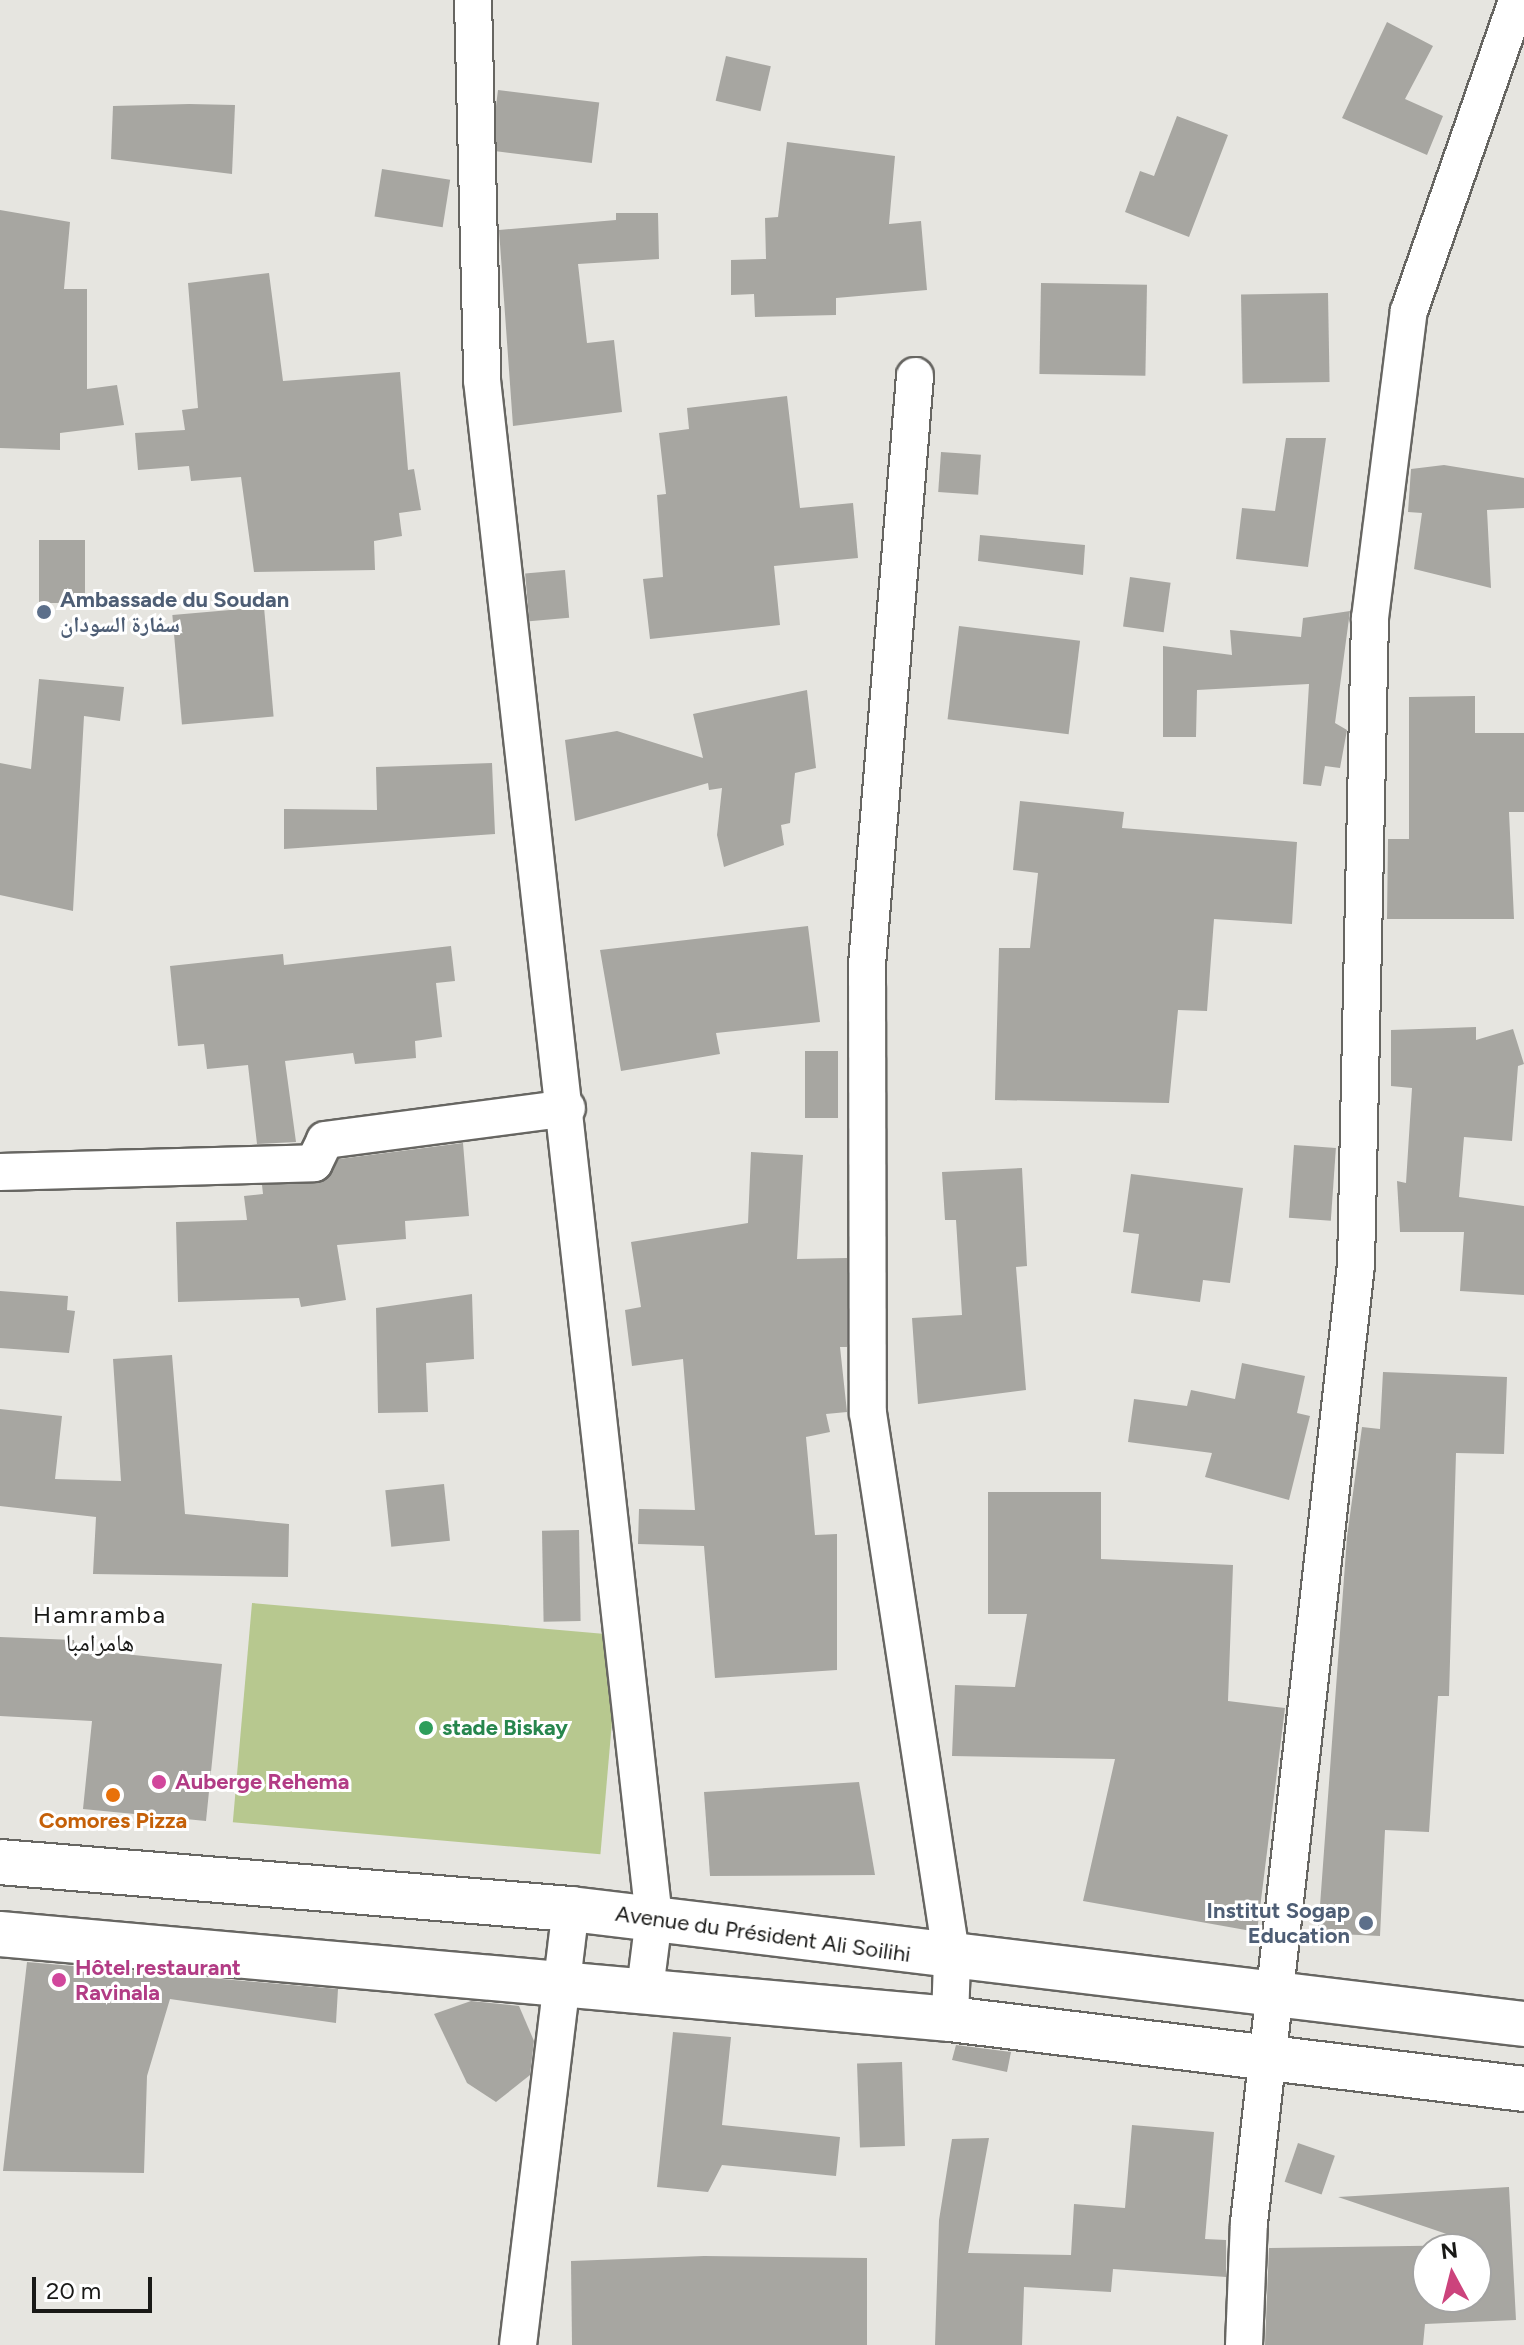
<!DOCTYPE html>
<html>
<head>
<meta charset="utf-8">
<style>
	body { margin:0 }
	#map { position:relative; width:1524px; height:2345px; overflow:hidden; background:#e6e5e0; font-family:Figtree,"Noto Naskh Arabic",sans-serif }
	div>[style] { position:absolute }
	.green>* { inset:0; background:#b7c88f; transform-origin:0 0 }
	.building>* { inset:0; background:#a7a6a1; transform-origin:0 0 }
	.roads { filter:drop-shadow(2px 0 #676662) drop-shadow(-2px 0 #676662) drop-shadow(0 2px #676662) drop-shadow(0 -2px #676662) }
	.street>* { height:36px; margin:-18px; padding:0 18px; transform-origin:18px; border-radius:18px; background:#fff }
	.secondary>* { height:44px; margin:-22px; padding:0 22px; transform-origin:22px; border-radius:22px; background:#fff }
	.dots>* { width:22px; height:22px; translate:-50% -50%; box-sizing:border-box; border:4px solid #fff; border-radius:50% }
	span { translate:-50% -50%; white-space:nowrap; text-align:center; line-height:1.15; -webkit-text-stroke:6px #fff; paint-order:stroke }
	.service-label { font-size:22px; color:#4e5e75; font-weight:700 }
	.left { translate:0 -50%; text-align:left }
	.right { translate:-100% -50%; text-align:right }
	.leisure-label { font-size:22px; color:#27864d; font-weight:700 }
	.hotel-label { font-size:22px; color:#b23c85; font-weight:700 }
	.food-label { font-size:22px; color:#c56008; font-weight:700 }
	.street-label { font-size:22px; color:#191917 }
	.neighbourhood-label { font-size:24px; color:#191917; letter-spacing:2px }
	.north { position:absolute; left:1412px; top:2233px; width:80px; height:80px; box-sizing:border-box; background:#fff; border:2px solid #a3a3a2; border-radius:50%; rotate:353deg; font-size:22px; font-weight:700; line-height:32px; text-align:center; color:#191917 }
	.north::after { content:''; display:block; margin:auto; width:28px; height:36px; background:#cc437c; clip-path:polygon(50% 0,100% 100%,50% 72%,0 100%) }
	.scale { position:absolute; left:32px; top:2277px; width:120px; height:36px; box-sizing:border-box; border:4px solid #191917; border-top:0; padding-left:10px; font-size:24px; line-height:28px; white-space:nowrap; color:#191917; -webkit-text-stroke:6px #fff; paint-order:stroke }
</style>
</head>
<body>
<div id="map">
	<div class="green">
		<div style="left:252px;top:1603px;width:369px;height:220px;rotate:5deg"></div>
	</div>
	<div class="building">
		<div style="clip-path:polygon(1387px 22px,1433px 46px,1405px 99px,1443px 116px,1427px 155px,1342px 118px)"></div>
		<div style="left:726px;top:56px;width:46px;height:46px;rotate:13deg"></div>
		<div style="left:498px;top:90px;width:102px;height:61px;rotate:7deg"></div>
		<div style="clip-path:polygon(189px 104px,235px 105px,232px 174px,111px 159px,113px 106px)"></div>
		<div style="clip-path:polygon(1177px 116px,1228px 135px,1189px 237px,1125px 212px,1140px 171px,1154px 176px)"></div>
		<div style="clip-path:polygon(787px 142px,895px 156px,889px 224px,921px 221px,927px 290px,836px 298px,836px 315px,755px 317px,754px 294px,731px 295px,731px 260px,766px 259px,765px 218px,778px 217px)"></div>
		<div style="left:382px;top:169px;width:69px;height:48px;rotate:9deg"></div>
		<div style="clip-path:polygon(0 210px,70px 222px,64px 289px,87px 289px,87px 389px,117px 385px,124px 425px,60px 433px,60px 450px,0 448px)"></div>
		<div style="clip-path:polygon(616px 213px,658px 213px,659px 259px,578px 264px,587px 343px,614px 340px,622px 412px,513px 426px,499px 230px,616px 220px)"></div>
		<div style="clip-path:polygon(269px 273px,283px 381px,400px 372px,408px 470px,414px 469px,421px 510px,399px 513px,402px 536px,374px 541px,375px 570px,254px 572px,241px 477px,191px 481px,189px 466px,138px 470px,135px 433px,185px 430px,182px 410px,198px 408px,188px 283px)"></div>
		<div style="left:1041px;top:283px;width:106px;height:91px;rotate:1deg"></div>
		<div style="left:1328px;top:293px;width:89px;height:87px;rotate:89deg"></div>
		<div style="clip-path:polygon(787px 396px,800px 508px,853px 503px,858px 558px,774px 566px,780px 625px,650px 639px,643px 579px,663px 577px,657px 495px,666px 494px,659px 433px,689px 429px,687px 408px)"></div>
		<div style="clip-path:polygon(1286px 438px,1326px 438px,1308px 567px,1236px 559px,1242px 508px,1275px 511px)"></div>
		<div style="left:941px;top:452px;width:40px;height:40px;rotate:4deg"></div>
		<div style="clip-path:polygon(1444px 465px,1524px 478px,1524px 508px,1487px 510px,1491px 588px,1414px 569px,1422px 513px,1408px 512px,1411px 469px)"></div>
		<div style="clip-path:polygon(980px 535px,1085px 545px,1083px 575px,978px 561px)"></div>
		<div style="left:39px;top:540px;width:46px;height:63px"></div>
		<div style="left:565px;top:570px;width:48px;height:40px;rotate:85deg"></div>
		<div style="left:1130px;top:577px;width:41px;height:50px;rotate:8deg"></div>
		<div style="left:264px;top:607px;width:110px;height:92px;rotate:85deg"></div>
		<div style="clip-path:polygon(1350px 611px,1335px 723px,1347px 730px,1340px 768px,1325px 766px,1321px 786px,1303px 784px,1309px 684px,1197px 690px,1196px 737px,1163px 737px,1163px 646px,1232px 655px,1230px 630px,1301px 637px,1303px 618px)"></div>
		<div style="left:959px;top:626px;width:122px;height:94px;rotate:7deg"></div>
		<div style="clip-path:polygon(39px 679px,124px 687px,120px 721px,84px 716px,73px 911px,0 895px,0 763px,31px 769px)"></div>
		<div style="clip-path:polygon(807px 690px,816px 768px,795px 773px,790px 823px,781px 825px,784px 845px,724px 867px,717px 835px,722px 788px,709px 790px,708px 783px,575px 821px,565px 740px,617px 731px,703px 758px,693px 714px)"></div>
		<div style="clip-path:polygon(1475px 696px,1475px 733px,1524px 733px,1524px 812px,1509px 812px,1514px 919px,1387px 919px,1388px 839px,1409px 839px,1409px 697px)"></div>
		<div style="clip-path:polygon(492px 763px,495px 834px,284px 849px,284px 809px,377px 810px,376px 767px)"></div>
		<div style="clip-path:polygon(1020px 801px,1124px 812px,1122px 828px,1297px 842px,1292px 924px,1214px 919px,1207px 1011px,1178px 1010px,1169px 1103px,995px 1100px,999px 948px,1030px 948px,1038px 873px,1013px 870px)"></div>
		<div style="clip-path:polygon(808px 926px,820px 1022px,716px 1033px,720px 1054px,621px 1071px,600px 950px)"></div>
		<div style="clip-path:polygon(451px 946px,455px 981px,436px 983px,442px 1037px,415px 1041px,416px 1058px,355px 1064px,353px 1053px,285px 1061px,296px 1142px,257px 1144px,248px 1065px,207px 1069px,204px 1044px,178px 1046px,170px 966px,283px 954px,284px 965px)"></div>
		<div style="clip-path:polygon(1476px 1027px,1476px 1040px,1513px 1029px,1524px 1064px,1518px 1066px,1512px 1141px,1464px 1137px,1459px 1197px,1524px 1206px,1524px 1295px,1460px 1291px,1464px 1232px,1400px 1232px,1397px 1181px,1406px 1183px,1412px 1088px,1391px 1086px,1391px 1030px)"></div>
		<div style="left:805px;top:1051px;width:33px;height:67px"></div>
		<div style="clip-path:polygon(463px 1143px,469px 1216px,405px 1221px,406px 1239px,337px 1245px,346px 1300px,301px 1307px,299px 1298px,178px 1302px,176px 1222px,247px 1220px,244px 1196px,263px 1194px,262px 1185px,325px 1181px,339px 1159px)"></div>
		<div style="left:1294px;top:1145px;width:42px;height:73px;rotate:4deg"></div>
		<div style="clip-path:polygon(751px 1152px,803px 1155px,797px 1259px,847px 1258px,847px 1347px,840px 1347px,847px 1412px,826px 1414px,830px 1432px,806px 1437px,815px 1535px,837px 1534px,837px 1670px,715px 1678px,704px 1546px,638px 1544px,639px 1509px,695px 1510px,683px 1359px,632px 1366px,625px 1310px,641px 1307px,631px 1242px,748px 1223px)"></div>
		<div style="clip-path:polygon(1022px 1168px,1027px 1266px,1016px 1267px,1026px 1390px,918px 1404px,912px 1318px,962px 1315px,956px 1220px,945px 1220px,942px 1172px)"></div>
		<div style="clip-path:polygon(1131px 1174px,1243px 1188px,1230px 1283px,1203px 1280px,1200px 1302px,1131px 1293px,1139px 1234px,1123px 1232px)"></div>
		<div style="clip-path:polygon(0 1291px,68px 1296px,67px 1310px,75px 1311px,69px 1353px,0 1348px)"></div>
		<div style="clip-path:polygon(472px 1294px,474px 1359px,426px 1363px,428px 1412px,378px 1413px,376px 1308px)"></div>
		<div style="clip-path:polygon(172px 1355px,185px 1514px,289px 1524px,288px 1577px,93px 1574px,96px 1517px,0 1506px,0 1409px,62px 1416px,55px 1479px,121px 1481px,113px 1359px)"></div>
		<div style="clip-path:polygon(1242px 1363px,1305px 1376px,1297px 1413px,1310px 1416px,1289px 1500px,1205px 1477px,1212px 1453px,1128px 1442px,1134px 1399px,1187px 1406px,1191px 1390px,1235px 1399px)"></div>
		<div style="clip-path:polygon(1383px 1372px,1507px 1377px,1504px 1454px,1456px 1453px,1449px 1696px,1438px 1696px,1429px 1832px,1385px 1830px,1380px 1936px,1318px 1933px,1347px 1537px,1362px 1427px,1380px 1429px)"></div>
		<div style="left:444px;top:1484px;width:57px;height:59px;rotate:84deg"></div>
		<div style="clip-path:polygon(988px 1492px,1101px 1492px,1101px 1559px,1233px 1565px,1228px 1701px,1285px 1708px,1257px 1932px,1083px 1901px,1115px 1759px,952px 1756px,955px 1685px,1015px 1687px,1027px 1614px,988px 1614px)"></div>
		<div style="left:579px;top:1530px;width:91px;height:37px;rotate:89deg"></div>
		<div style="clip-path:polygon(0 1637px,74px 1640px,75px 1649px,222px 1664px,206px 1821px,83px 1809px,92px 1721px,0 1716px)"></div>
		<div style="clip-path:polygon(859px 1782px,875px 1875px,710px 1876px,704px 1792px)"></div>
		<div style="clip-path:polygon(27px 1962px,338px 1989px,336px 2023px,170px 1999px,147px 2076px,144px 2173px,3px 2171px)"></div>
		<div style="clip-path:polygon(471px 2001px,519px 2006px,534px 2041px,530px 2075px,496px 2102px,467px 2083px,434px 2014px)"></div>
		<div style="clip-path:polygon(673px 2032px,731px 2037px,722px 2125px,840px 2137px,836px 2176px,722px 2165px,708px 2192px,657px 2187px)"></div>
		<div style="clip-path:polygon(956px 2045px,1011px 2052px,1007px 2072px,952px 2060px)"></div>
		<div style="left:902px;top:2062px;width:84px;height:45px;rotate:88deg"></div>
		<div style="clip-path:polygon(1132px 2125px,1214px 2132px,1205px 2239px,1226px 2240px,1226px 2277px,1113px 2269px,1111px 2292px,1024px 2287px,1022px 2345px,935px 2345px,939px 2220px,952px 2139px,989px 2138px,968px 2253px,1071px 2255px,1074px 2204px,1125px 2208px)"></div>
		<div style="left:1298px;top:2143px;width:39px;height:41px;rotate:19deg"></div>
		<div style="clip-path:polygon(evenodd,1509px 2187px,1516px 2320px,1425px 2324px,1423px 2345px,1265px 2345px,1269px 2248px,1479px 2245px,1338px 2197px,1509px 2187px,1428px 2249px,1476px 2249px,1476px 2297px,1428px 2297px,1428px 2249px)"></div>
		<div style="clip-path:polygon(704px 2256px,867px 2258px,867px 2345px,572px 2345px,571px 2261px)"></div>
	</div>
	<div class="roads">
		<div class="street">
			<div style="left:473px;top:0;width:380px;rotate:88.6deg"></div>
			<div style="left:482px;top:380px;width:1548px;rotate:83.62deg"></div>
			<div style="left:654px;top:1918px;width:72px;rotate:97.2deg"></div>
			<div style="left:915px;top:376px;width:591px;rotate:94.66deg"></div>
			<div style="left:867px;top:965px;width:448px;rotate:89.9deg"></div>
			<div style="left:868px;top:1413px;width:553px;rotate:81.27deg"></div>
			<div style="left:952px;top:1960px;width:59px;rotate:91.9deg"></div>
			<div style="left:0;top:1172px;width:314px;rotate:-1.6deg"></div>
			<div style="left:314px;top:1163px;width:25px;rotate:-64deg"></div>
			<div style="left:325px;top:1140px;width:244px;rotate:-7.5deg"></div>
			<div style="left:518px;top:2345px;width:439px;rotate:-83.1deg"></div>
			<div style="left:1244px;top:2345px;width:122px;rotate:-87.7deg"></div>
			<div style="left:1249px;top:2223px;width:964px;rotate:-83.63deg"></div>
			<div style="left:1356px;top:1265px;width:647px;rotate:-88.76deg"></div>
			<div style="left:1370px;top:618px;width:309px;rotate:-82.8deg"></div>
			<div style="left:1409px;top:311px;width:329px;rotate:-70.8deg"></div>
		</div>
		<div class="secondary">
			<div style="left:0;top:1862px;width:573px;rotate:4.71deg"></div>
			<div style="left:571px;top:1909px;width:960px;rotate:6.88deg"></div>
			<div style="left:0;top:1934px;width:954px;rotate:5.11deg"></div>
			<div style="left:950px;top:2019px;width:578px;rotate:6.95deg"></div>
		</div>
	</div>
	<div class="dots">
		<div style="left:44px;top:612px;background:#5c6f8a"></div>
		<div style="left:426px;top:1728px;background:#2e9e5b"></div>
		<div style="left:159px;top:1782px;background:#d1479c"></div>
		<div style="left:113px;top:1795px;background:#e8710a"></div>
		<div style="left:1366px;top:1923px;background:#5c6f8a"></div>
		<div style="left:59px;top:1980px;background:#d1479c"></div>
	</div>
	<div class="service-label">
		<span class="left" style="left:60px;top:612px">Ambassade du Soudan<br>سفارة السودان</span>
		<span class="right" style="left:1350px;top:1923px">Institut Sogap<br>Education</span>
	</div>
	<div class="leisure-label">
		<span class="left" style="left:442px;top:1728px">stade Biskay</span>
	</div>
	<div class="hotel-label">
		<span class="left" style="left:175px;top:1782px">Auberge Rehema</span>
		<span class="left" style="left:75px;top:1980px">Hôtel restaurant<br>Ravinala</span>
	</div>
	<div class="food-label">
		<span style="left:113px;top:1821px">Comores Pizza</span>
	</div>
	<div class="street-label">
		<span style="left:763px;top:1934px;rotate:8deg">Avenue du Président Ali Soilihi</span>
	</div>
	<div class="neighbourhood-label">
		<span style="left:100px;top:1629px">Hamramba<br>هامرامبا</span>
	</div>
	<div class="north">N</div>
	<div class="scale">20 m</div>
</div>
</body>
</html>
